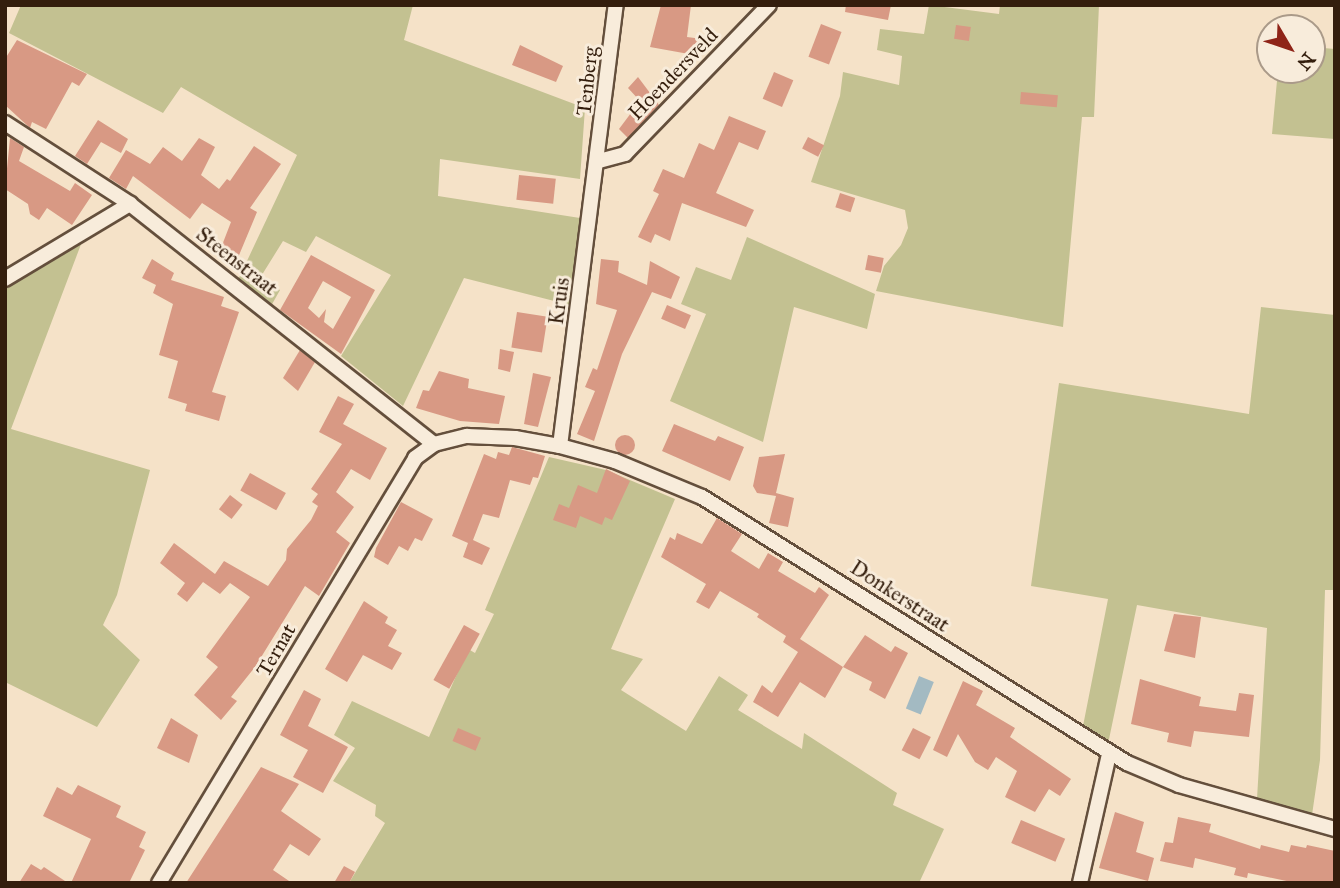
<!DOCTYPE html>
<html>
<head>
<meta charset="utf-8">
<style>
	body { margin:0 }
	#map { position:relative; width:1340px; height:888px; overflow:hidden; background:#f5e2c8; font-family:"IM FELL Great Primer",serif }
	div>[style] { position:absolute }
	.green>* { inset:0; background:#c3c191 }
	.water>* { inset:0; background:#a3bac2; transform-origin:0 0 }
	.building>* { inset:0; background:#d89984; transform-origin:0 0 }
	.round { border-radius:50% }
	.roads { filter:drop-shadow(2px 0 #644f3c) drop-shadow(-2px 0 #644f3c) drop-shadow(0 2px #644f3c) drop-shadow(0 -2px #644f3c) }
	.street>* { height:14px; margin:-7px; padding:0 7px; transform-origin:7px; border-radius:7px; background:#f8ecdb }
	span { translate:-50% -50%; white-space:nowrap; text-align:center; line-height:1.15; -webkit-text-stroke:6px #f8ecdb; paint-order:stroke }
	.street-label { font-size:21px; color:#341e0d }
	.frame { position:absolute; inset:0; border:7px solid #341e0d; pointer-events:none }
	.north { position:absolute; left:1256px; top:14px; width:70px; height:70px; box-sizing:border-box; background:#f8ecdb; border:2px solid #aa9a89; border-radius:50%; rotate:129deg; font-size:19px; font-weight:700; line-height:28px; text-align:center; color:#341e0d }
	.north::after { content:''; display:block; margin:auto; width:24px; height:32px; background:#8f2418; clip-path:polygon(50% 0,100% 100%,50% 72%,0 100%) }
</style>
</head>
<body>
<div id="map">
	<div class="green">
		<div style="clip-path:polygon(21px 5px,413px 5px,404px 40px,585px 108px,580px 179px,440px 159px,438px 196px,580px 218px,570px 305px,464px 278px,403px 406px,341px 356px,391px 275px,316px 236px,306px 252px,283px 241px,260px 278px,280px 290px,271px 306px,238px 280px,297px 155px,181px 87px,163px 113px,9px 33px)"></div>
		<div style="clip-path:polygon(929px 5px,999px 14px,1000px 5px,1099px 5px,1094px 117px,1082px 117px,1063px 327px,876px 291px,884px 266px,901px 245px,908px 228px,905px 210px,811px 182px,840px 96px,843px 72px,899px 85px,902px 56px,877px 50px,880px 29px,924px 34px)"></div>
		<div style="clip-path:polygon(1312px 47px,1335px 49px,1335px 139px,1272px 134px,1278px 70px,1312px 70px)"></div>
		<div style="clip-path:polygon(747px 237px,875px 294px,867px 329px,794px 307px,763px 442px,670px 401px,706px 314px,681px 304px,696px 267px,731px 280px)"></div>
		<div style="clip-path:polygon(83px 239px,11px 429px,150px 470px,117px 595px,103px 625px,140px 660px,97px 727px,5px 682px,5px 288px)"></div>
		<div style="clip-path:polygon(1261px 307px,1335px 315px,1335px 590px,1325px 590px,1320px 760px,1312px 815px,1257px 799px,1267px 628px,1137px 605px,1108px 744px,1083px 726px,1108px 599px,1031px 586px,1059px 383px,1249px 414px)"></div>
		<div style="clip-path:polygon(549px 457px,606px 470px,675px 499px,611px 649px,643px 659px,621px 690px,686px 731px,719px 676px,748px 695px,738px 710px,802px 749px,804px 733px,897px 793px,893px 805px,944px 829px,919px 883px,349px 883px,385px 823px,375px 816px,376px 805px,333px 781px,355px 748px,334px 735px,352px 701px,429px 737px,468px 649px,475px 653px,494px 614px,485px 610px)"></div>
	</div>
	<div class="water">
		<div style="left:919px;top:676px;width:16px;height:35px;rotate:22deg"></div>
	</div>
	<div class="building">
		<div style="clip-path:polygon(661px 5px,691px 5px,687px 37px,702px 39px,700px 56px,650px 47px)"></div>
		<div style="clip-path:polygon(846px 5px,891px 5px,888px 20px,845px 12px)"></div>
		<div style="left:821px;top:24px;width:22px;height:35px;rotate:21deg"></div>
		<div style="left:956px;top:25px;width:15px;height:14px;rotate:8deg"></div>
		<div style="clip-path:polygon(17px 40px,87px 74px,79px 86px,72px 82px,46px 129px,32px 122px,30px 128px,5px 105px,5px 59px)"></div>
		<div style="clip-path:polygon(520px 45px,563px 66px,556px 82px,512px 65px)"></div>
		<div style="left:774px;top:72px;width:21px;height:29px;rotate:23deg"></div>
		<div style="clip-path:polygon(638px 77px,659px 105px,628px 138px,619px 129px,640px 101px,628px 88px)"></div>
		<div style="left:1021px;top:92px;width:37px;height:12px;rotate:5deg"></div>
		<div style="clip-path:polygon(729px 116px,766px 131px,758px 150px,739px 142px,716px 193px,754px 210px,746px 227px,682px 203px,670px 241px,655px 234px,651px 243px,638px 237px,659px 194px,653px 191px,663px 169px,684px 178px,699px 143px,714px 150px)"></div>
		<div style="clip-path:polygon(98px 120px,128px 139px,121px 153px,101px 142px,87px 164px,75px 156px)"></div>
		<div style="left:808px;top:137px;width:18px;height:13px;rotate:27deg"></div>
		<div style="clip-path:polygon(10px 138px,24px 147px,19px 161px,70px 191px,75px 183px,92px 195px,72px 225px,47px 208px,39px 220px,30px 214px,28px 204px,5px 189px)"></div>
		<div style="clip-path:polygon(199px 138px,215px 147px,201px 175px,219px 189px,227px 179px,230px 181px,254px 146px,281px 164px,250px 208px,257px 212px,237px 260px,219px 253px,231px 222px,202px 203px,190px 219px,133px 176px,126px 189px,109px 178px,126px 150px,150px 164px,163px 147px,182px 161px)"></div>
		<div style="left:519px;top:175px;width:37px;height:25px;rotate:6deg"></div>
		<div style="left:840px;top:193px;width:16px;height:15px;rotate:18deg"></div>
		<div style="clip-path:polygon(evenodd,311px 255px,375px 290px,341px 354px,280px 310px,311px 255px,323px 281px,351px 297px,333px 329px,324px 322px,326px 309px,319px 318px,308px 308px,323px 281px)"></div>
		<div style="left:868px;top:255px;width:16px;height:15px;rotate:11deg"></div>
		<div style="clip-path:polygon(152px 259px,174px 273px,171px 280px,224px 297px,221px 306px,239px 312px,212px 392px,226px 396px,219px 421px,185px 411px,187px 404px,168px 398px,178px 361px,159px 355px,173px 304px,153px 293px,156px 285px,142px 278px)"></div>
		<div style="clip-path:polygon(601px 259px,619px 261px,618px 272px,647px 285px,650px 261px,680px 277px,671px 299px,652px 292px,622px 354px,594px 441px,577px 434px,595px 391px,585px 387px,593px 368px,597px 370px,617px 310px,596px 304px)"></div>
		<div style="left:667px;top:305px;width:26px;height:15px;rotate:23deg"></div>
		<div style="left:517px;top:312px;width:31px;height:36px;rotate:9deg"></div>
		<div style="clip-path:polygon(500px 349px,514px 352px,510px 372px,498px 369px)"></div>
		<div style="clip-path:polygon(300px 350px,315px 362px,298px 391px,283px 378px)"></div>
		<div style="clip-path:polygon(439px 371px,469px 379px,468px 388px,505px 396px,499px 424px,460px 421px,416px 408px,423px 390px,429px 391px)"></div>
		<div style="clip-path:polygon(533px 373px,551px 377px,538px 427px,524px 424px)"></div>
		<div style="clip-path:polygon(338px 396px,354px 404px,343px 424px,387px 448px,370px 480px,351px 469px,336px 492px,354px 507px,336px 532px,350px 543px,319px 596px,305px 586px,255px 667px,231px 697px,237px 701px,221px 720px,194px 695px,218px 667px,206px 657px,250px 597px,230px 583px,220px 594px,203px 582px,187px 602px,177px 594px,185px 583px,160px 563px,174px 543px,215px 574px,224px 561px,268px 586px,286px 560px,287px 549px,311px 520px,318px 506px,312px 502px,318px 494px,311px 489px,342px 444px,319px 432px)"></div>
		<div style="clip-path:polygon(674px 424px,715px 441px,718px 436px,744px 447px,730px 481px,662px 451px)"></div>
		<div class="round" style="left:615px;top:435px;width:20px;height:20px"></div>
		<div style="clip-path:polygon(512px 447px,545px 456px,538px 478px,533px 477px,530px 485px,510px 480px,499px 518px,483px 514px,473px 540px,490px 548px,482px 565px,463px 557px,468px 543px,452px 536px,484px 454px,496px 459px,498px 452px,509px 455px)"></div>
		<div style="clip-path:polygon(785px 454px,776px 493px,794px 498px,788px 527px,769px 523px,776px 496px,757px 493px,753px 486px,759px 457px)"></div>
		<div style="clip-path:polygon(606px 469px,630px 481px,612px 520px,605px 517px,602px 525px,580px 516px,576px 528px,553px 520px,559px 504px,569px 508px,578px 485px,597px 493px)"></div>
		<div style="left:250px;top:473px;width:41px;height:20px;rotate:29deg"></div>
		<div style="left:230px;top:495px;width:16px;height:18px;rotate:38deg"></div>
		<div style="clip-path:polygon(401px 502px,433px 519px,422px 541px,415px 538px,408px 551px,399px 546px,388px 565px,374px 557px,376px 548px)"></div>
		<div style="clip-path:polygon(717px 518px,742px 534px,731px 551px,759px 569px,768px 553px,783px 562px,778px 571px,815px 593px,819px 587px,829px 595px,800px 639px,843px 667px,865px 635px,891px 652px,895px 646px,908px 653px,885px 699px,869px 690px,872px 682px,843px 667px,825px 698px,800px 682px,778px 717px,753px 702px,762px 685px,772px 693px,798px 652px,783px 642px,786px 636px,757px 617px,759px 614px,720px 591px,709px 609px,696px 602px,706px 584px,661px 557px,670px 537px,675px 540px,677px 533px,702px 544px)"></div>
		<div style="clip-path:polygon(364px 601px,388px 617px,385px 623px,397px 630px,388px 646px,402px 653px,392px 670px,363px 655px,347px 682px,325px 669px)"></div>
		<div style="clip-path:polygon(1174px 614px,1201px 617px,1195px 658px,1164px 651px)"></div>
		<div style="left:464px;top:625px;width:18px;height:63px;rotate:29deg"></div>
		<div style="clip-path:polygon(1140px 679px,1201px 697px,1199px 706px,1236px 711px,1239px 693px,1254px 695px,1249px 737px,1194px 731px,1191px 747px,1167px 742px,1169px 733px,1131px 724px)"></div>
		<div style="clip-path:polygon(963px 681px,983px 691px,976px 705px,1015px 728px,1010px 737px,1071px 779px,1060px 796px,1049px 789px,1035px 812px,1005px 797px,1017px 771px,996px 757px,988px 770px,975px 762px,958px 734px,947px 757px,933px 750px)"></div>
		<div style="clip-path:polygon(304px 690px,321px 699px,308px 726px,348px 747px,323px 793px,293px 777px,308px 750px,280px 735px)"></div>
		<div style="clip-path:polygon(171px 718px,198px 735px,189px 763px,157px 748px)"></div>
		<div style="left:458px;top:728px;width:25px;height:14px;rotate:23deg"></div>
		<div style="left:913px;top:728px;width:20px;height:25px;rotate:27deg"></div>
		<div style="clip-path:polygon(261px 767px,299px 784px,281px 811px,321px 839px,309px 856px,290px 844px,273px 870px,292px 883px,186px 883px)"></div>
		<div style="clip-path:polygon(78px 785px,121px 806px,116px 817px,146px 832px,139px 847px,145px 850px,129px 883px,71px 883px,91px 839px,43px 816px,57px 787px,72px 795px)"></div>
		<div style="clip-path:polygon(1115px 812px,1144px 822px,1136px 852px,1154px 858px,1148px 881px,1099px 868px)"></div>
		<div style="clip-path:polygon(1178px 817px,1211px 824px,1209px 832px,1260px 849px,1261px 845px,1289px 852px,1291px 845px,1306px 848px,1307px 845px,1335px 851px,1335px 883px,1296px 883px,1248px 873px,1247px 878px,1234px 875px,1236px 868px,1195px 858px,1193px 868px,1160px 861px,1165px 842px,1173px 843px)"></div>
		<div style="left:1021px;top:820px;width:48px;height:25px;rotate:23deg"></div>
		<div style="clip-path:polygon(31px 864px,41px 870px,44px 867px,68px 883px,19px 883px)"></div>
		<div style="clip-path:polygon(344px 866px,355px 872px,349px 883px,334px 883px)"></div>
	</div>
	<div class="roads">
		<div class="street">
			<div style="left:5px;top:123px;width:149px;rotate:32.9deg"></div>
			<div style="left:130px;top:204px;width:387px;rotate:38.3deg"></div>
			<div style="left:599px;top:161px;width:27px;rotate:-15deg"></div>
			<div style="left:625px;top:154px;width:207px;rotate:-46deg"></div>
			<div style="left:5px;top:279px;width:146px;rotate:-31deg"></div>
			<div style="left:560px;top:446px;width:445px;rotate:-82.8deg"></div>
			<div style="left:159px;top:883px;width:496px;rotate:-58.9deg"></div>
			<div style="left:415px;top:458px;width:24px;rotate:-36deg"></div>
			<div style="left:434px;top:444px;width:34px;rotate:-14deg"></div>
			<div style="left:467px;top:436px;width:48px;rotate:2.4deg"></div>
			<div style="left:515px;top:438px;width:46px;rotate:10.1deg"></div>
			<div style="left:560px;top:446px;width:57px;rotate:15.3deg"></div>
			<div style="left:615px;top:461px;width:94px;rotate:22.5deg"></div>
			<div style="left:702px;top:497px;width:501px;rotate:32.04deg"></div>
			<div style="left:1127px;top:763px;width:56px;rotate:22.9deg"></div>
			<div style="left:1179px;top:785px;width:162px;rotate:15.8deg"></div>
			<div style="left:1080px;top:883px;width:132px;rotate:-77.3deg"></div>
		</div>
	</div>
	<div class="street-label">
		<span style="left:673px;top:74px;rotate:-46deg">Hoendersveld</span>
		<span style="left:587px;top:81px;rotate:-84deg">Tenberg</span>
		<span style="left:237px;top:261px;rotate:38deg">Steenstraat</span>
		<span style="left:559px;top:301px;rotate:-82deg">Kruis</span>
		<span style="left:900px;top:596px;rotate:33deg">Donkerstraat</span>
		<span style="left:276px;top:650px;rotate:-60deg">Ternat</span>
	</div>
	<div class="frame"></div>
	<div class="north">N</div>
</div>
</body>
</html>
